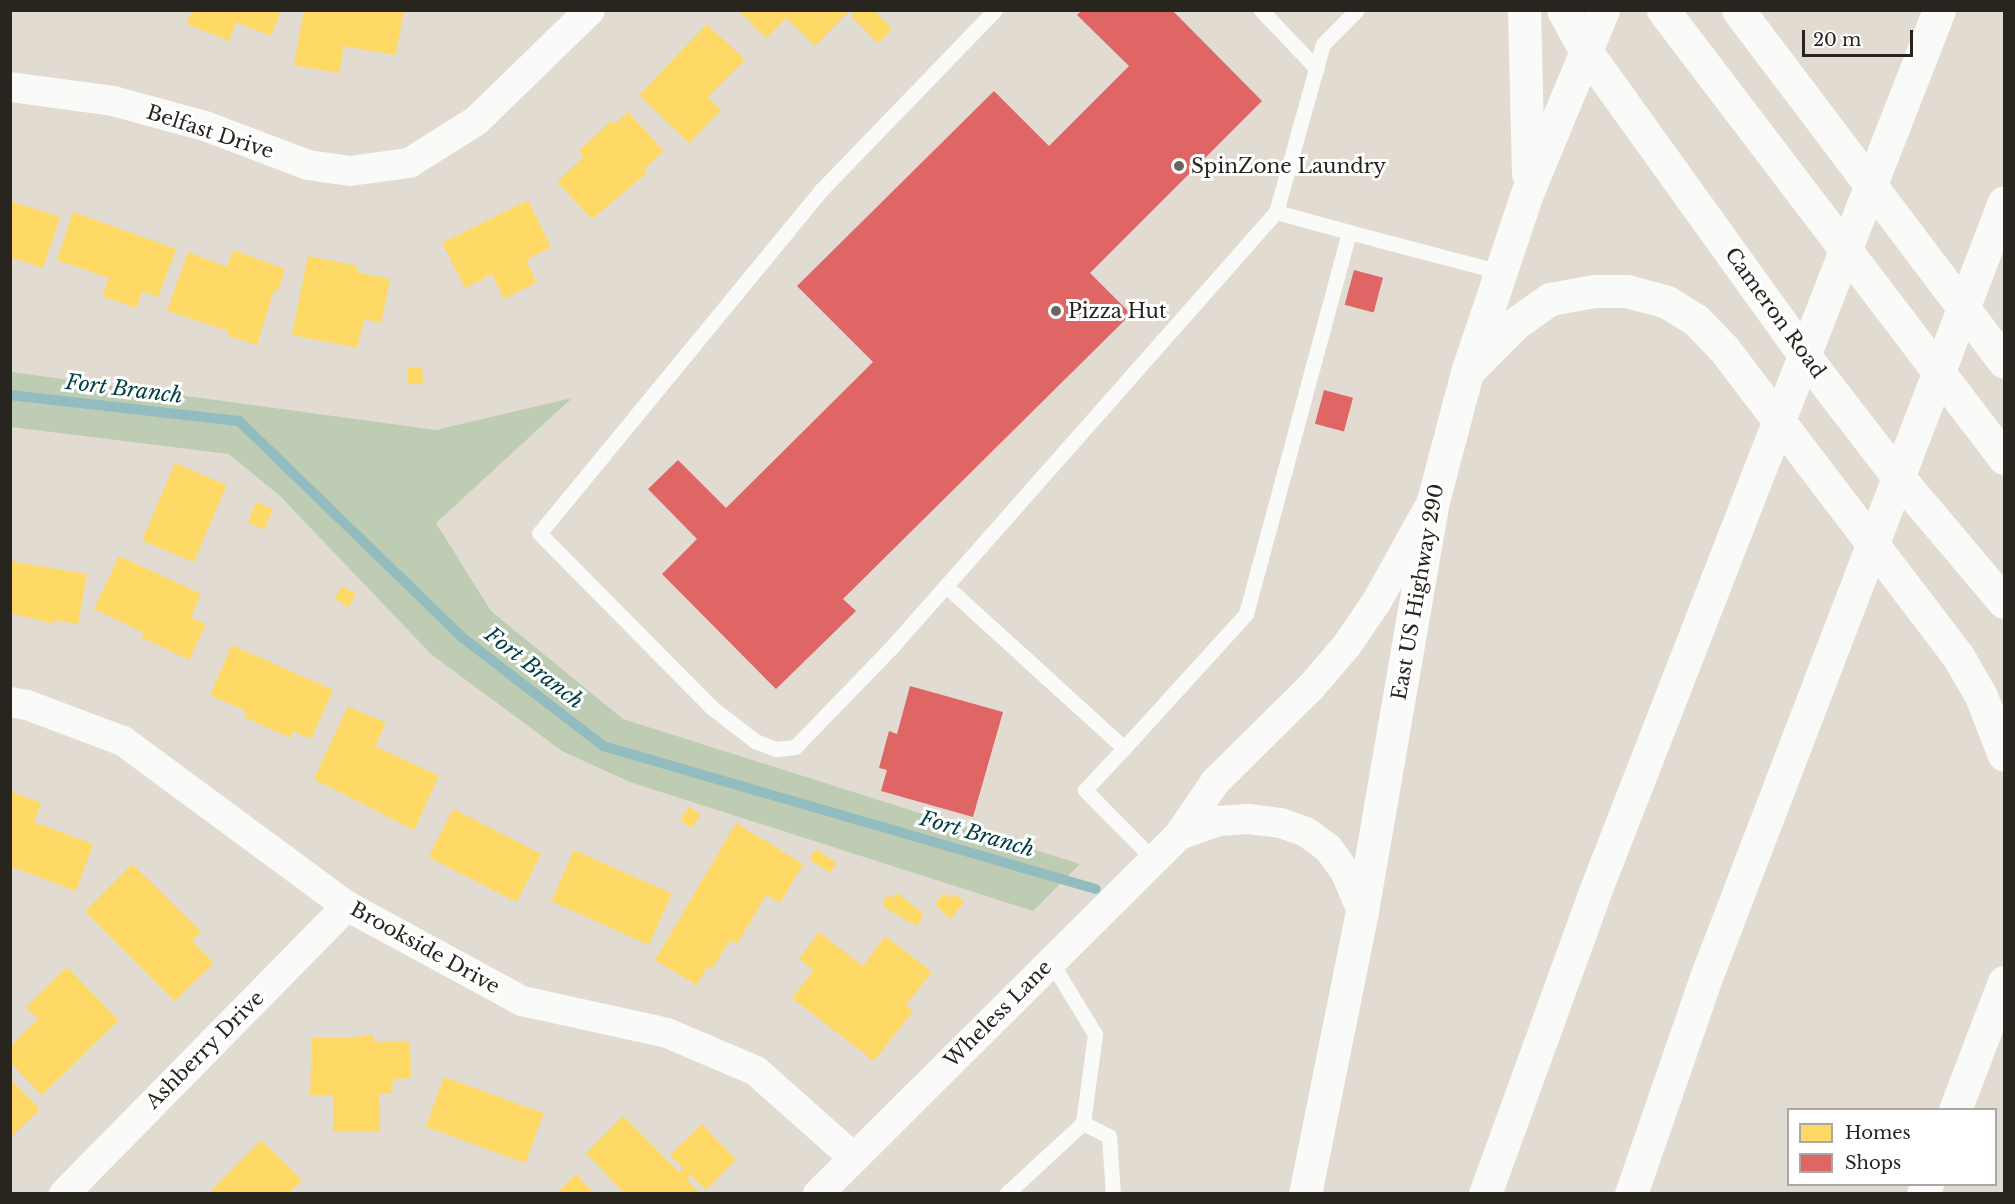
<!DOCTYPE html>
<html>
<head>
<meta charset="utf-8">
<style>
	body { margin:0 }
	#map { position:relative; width:2015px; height:1204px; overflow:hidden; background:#e1dbd1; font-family:"Libre Baskerville",serif }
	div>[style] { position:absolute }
	.green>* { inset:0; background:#bdccb3 }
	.homes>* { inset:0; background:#ffd966; transform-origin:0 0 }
	.shops>* { inset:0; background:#e06666; transform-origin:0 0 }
	.stream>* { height:10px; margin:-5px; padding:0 5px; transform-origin:5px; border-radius:5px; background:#92bcbf }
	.lane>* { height:15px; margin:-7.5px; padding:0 7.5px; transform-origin:7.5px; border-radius:7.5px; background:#fafaf8 }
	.street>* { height:30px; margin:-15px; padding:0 15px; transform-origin:15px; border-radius:15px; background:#fafaf8 }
	.secondary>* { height:33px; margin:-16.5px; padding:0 16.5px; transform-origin:16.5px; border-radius:16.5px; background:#fafaf8 }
	.highway>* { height:33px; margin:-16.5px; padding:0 16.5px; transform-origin:16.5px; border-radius:16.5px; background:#fafaf8 }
	.dots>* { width:16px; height:16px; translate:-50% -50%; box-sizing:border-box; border:3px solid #fff; border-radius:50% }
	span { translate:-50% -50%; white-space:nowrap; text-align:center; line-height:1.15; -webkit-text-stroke:6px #fff; paint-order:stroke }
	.street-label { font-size:20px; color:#28251e }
	.poi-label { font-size:20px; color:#28251e }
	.left { translate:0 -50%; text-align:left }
	.water-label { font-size:21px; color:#024046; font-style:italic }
	.frame { position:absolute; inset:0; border:12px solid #28251e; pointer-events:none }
	.legend { position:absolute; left:1787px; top:1108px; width:210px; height:78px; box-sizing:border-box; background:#fff; border:2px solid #a9a8a5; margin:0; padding:8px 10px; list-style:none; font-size:18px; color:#28251e }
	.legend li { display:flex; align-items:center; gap:12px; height:30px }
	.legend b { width:30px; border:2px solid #a9a8a5 }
	.scale { position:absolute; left:1802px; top:30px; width:111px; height:27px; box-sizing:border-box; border:3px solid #28251e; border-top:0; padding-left:8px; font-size:18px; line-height:21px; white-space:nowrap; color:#28251e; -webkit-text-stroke:4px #fff; paint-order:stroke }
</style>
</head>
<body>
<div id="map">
	<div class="green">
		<div style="clip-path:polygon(11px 372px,436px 430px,572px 398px,436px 523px,491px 611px,623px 719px,1080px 864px,1033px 911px,630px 782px,562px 751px,432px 655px,280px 496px,229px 454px,11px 427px)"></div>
	</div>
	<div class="homes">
		<div style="clip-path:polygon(192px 10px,281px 10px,271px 36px,236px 22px,229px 41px,187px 24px)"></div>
		<div style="clip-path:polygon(304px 10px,404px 10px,396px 55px,344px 46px,339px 73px,294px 65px)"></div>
		<div style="clip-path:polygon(738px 10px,850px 10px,815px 46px,786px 18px,766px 38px)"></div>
		<div style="clip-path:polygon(856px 10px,874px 10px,892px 29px,878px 43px,851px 16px)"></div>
		<div style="clip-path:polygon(707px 24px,745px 60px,708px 97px,721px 110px,689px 143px,639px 95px)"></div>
		<div style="clip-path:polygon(628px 112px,664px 151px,644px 169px,647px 173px,592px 219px,557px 182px,584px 156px,579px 151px,611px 121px,615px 124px)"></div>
		<div style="clip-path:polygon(528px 200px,551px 247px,526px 260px,537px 282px,504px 299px,492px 274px,465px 288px,442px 243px)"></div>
		<div style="clip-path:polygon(10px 201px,60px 217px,43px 268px,10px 257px)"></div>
		<div style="clip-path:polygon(73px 212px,176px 249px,158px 297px,142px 291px,136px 308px,102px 296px,109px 278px,57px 260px)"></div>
		<div style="clip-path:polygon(233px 250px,285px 269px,278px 291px,274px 290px,257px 345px,227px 335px,229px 331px,167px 311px,188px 252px,227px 267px)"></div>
		<div style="clip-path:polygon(308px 256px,358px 266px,356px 272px,390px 279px,381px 323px,364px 319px,357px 348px,292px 335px)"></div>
		<div style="left:422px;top:367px;width:16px;height:15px;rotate:86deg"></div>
		<div style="left:175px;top:463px;width:56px;height:84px;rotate:23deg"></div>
		<div style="left:256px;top:502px;width:18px;height:22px;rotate:22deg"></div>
		<div style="clip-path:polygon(119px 556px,201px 594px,191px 617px,206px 624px,189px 660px,141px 637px,143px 632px,94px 609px)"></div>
		<div style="clip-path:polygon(10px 561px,87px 574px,78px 624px,54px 620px,54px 624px,10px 613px)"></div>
		<div style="left:342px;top:586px;width:16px;height:15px;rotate:30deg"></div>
		<div style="clip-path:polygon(232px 645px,333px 690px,311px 739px,293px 731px,291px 738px,244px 717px,246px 711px,210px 695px)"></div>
		<div style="clip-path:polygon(348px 706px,386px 723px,375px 746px,439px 776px,414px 830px,314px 779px)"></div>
		<div style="clip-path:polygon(10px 791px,41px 803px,34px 822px,93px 844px,76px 891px,10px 866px)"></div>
		<div style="left:689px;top:807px;width:14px;height:16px;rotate:34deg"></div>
		<div style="left:453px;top:809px;width:99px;height:54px;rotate:27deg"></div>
		<div style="clip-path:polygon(736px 823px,803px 864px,780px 903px,766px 895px,737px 944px,730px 940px,712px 969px,708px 966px,697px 985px,655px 960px)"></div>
		<div style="left:816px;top:849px;width:25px;height:12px;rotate:34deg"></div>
		<div style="left:574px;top:850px;width:107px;height:56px;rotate:24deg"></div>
		<div style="clip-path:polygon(132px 864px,201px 932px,192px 941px,214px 963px,175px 1001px,85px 911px)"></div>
		<div style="clip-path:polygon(897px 893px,924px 914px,917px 926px,882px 906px,888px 894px,894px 898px)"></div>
		<div style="clip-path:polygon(943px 893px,950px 898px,953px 894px,964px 901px,951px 919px,935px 905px)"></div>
		<div style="clip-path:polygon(819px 932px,863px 966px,885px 936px,932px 972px,906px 1005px,913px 1011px,874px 1061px,792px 998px,814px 970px,799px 959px)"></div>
		<div style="clip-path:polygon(67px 967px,119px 1020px,42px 1095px,10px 1062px,10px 1047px,38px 1019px,26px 1007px)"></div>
		<div style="clip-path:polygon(358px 1035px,374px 1035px,374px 1041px,410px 1041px,411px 1078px,393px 1079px,392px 1094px,379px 1094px,380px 1131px,333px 1131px,333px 1095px,310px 1095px,312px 1038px,358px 1038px)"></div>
		<div style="left:444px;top:1077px;width:106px;height:53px;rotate:20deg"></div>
		<div style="clip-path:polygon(10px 1079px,40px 1109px,10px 1138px)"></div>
		<div style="clip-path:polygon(623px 1116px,679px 1172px,683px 1168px,670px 1155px,702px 1124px,736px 1159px,706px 1190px,691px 1175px,687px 1180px,700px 1194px,625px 1194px,586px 1153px)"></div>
		<div style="clip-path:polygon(261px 1140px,302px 1180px,288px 1194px,208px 1194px)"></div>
		<div style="clip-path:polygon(576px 1174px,595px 1194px,556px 1194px)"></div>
	</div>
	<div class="shops">
		<div style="clip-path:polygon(1082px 10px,1172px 10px,1262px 101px,1090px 273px,1131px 314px,843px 599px,856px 611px,776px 689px,662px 574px,697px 539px,648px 489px,678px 460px,726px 508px,873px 362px,797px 286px,994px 91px,1049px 146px,1129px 66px,1077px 15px)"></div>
		<div style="left:1354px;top:270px;width:30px;height:36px;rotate:15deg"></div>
		<div style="left:1324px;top:390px;width:30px;height:35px;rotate:15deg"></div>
		<div style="clip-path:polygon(910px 686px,1003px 712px,973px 817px,881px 791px,887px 770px,879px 768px,889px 731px,897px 734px)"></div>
	</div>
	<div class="stream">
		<div style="left:10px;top:395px;width:230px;rotate:6.5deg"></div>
		<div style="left:239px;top:421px;width:312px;rotate:44.1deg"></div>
		<div style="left:463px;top:638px;width:177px;rotate:37.6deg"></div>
		<div style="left:603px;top:746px;width:513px;rotate:16.18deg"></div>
	</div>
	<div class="lane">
		<div style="left:995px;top:10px;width:249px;rotate:134deg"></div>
		<div style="left:822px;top:189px;width:445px;rotate:129.4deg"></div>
		<div style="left:539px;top:533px;width:245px;rotate:45.3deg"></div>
		<div style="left:711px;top:707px;width:56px;rotate:37.7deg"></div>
		<div style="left:755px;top:741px;width:22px;rotate:21deg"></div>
		<div style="left:776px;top:749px;width:19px;rotate:-6deg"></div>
		<div style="left:795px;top:747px;width:136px;rotate:-45.9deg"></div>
		<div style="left:890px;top:649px;width:583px;rotate:-48.55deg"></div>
		<div style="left:1276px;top:212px;width:174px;rotate:-74.4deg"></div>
		<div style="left:1323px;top:44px;width:48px;rotate:-45deg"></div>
		<div style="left:1261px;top:10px;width:81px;rotate:46.5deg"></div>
		<div style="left:1276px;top:212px;width:76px;rotate:15.3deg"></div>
		<div style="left:946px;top:586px;width:241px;rotate:42.3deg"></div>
		<div style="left:1124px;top:748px;width:57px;rotate:132.9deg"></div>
		<div style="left:1085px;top:790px;width:98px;rotate:45.4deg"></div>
		<div style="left:1124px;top:748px;width:181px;rotate:-47.7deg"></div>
		<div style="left:1246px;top:614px;width:396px;rotate:-74.9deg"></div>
		<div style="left:1349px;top:232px;width:156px;rotate:14.8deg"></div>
		<div style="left:1051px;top:962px;width:84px;rotate:58.6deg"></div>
		<div style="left:1095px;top:1034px;width:90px;rotate:97.7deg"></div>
		<div style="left:1006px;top:1194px;width:105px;rotate:-42.7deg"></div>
		<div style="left:1083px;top:1123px;width:29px;rotate:27deg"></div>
		<div style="left:1109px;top:1136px;width:58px;rotate:86.1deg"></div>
	</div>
	<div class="street">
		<div style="left:10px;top:87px;width:104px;rotate:7.7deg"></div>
		<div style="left:113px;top:101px;width:95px;rotate:15.2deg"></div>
		<div style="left:205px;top:126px;width:110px;rotate:20.7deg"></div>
		<div style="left:308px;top:165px;width:42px;rotate:8.1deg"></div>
		<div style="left:350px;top:171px;width:60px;rotate:-7.7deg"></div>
		<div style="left:409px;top:163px;width:79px;rotate:-32.1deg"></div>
		<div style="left:476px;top:121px;width:159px;rotate:-44.2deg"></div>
		<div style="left:10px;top:702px;width:17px;rotate:10deg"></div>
		<div style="left:27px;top:705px;width:103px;rotate:20.6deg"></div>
		<div style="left:123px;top:741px;width:278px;rotate:36.4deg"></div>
		<div style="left:347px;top:906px;width:199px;rotate:28.5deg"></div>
		<div style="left:522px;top:1001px;width:148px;rotate:12.4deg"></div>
		<div style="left:667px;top:1033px;width:97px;rotate:23.1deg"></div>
		<div style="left:756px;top:1071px;width:131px;rotate:41.6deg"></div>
		<div style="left:1179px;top:835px;width:42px;rotate:-19.3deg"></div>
		<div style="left:1219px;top:821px;width:29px;rotate:-4deg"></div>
		<div style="left:1248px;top:819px;width:33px;rotate:7deg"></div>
		<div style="left:1281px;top:823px;width:27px;rotate:20deg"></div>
		<div style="left:1306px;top:832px;width:27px;rotate:36deg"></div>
		<div style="left:1328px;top:848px;width:29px;rotate:54deg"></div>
		<div style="left:1345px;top:871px;width:43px;rotate:67deg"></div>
		<div style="left:64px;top:1194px;width:404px;rotate:-45.5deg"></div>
		<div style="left:818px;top:1194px;width:509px;rotate:-44.84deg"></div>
		<div style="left:1179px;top:835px;width:64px;rotate:-55.8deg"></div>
		<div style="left:1215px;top:782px;width:136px;rotate:-44.7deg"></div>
		<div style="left:1312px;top:686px;width:54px;rotate:-49.5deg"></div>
		<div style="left:1347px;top:645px;width:53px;rotate:-55.7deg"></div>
		<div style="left:1377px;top:601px;width:105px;rotate:-61deg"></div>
	</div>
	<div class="secondary">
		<div style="left:1524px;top:10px;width:164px;rotate:88.6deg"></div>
		<div style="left:1563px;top:10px;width:46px;rotate:61.2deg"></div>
		<div style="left:1585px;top:50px;width:380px;rotate:54.3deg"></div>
		<div style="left:1807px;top:359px;width:143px;rotate:52.4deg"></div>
		<div style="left:1894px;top:472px;width:170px;rotate:49.8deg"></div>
		<div style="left:1663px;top:10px;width:563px;rotate:52.72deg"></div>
		<div style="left:1738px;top:10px;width:441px;rotate:52.9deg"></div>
		<div style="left:1472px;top:367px;width:62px;rotate:-45deg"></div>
		<div style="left:1516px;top:323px;width:42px;rotate:-35.2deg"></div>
		<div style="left:1550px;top:299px;width:45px;rotate:-10.3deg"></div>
		<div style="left:1594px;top:291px;width:33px"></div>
		<div style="left:1627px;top:291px;width:41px;rotate:15.4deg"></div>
		<div style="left:1667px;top:302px;width:34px;rotate:32deg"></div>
		<div style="left:1696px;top:320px;width:40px;rotate:46deg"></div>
		<div style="left:1724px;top:349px;width:386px;rotate:52.7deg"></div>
		<div style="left:1958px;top:656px;width:46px;rotate:60.1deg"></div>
		<div style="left:1981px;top:696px;width:63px;rotate:68.7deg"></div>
		<div style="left:1955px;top:1110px;width:137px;rotate:-69.1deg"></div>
		<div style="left:1305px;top:1194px;width:289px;rotate:-78.6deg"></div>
		<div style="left:1362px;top:911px;width:416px;rotate:-80.2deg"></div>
		<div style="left:1433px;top:501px;width:133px;rotate:-75.2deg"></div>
		<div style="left:1467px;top:372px;width:191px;rotate:-71.4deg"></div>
		<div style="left:1528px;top:191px;width:196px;rotate:-67.5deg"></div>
		<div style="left:1923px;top:1194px;width:11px;rotate:-68deg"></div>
	</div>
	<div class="highway">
		<div style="left:1485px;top:1194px;width:319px;rotate:-70deg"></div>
		<div style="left:1594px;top:894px;width:949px;rotate:-68.68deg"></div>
		<div style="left:1631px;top:1194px;width:226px;rotate:-70.9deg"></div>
		<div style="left:1705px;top:980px;width:833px;rotate:-68.98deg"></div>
	</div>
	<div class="dots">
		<div style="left:1179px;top:166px;background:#69655d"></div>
		<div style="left:1056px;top:311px;background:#69655d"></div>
	</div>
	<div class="street-label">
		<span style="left:210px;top:132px;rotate:18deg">Belfast Drive</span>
		<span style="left:1775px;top:313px;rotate:54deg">Cameron Road</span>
		<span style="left:1418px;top:592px;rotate:-80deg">East US Highway 290</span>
		<span style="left:425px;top:948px;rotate:29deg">Brookside Drive</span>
		<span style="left:998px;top:1014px;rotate:-45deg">Wheless Lane</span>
		<span style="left:205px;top:1050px;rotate:-45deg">Ashberry Drive</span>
	</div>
	<div class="poi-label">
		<span class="left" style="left:1191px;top:166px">SpinZone Laundry</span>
		<span class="left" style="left:1068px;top:311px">Pizza Hut</span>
	</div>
	<div class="water-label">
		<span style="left:124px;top:389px;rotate:7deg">Fort Branch</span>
		<span style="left:534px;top:668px;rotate:38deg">Fort Branch</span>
		<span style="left:977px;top:834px;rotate:16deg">Fort Branch</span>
	</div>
	<div class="frame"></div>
	<ul class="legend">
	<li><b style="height:16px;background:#ffd966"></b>Homes</li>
	<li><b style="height:16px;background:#e06666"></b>Shops</li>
	</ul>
	<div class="scale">20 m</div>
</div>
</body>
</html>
